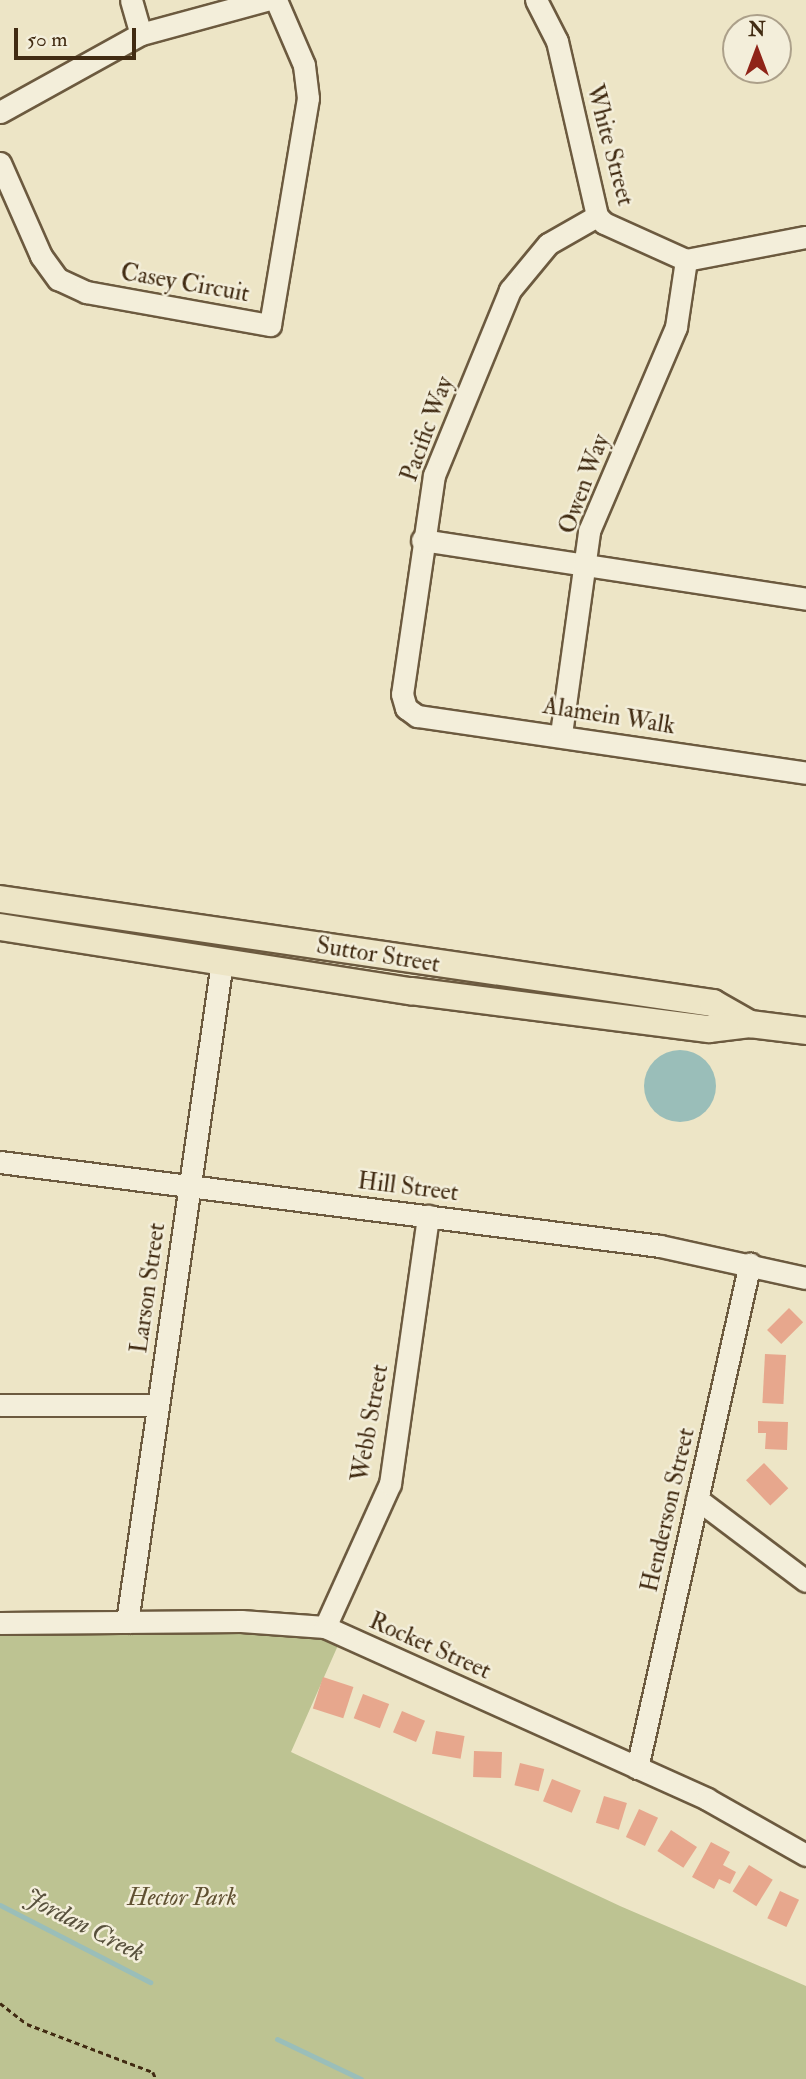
<!DOCTYPE html>
<html>
<head>
<meta charset="utf-8">
<style>
	body { margin:0 }
	#map { position:relative; width:806px; height:2079px; overflow:hidden; background:#ede5c6; font-family:"IM FELL Double Pica",serif }
	div>[style] { position:absolute }
	.green>* { inset:0; background:#bdc392 }
	.water>* { inset:0; background:#9abeb9 }
	.round { border-radius:50% }
	.stream>* { height:5px; margin:-2.5px; padding:0 2.5px; transform-origin:2.5px; border-radius:2.5px; background:#9abeb9 }
	.building>* { inset:0; background:#e7a78d; transform-origin:0 0 }
	.path>* { height:2.5px; margin-top:-1.25px; transform-origin:0; background:repeating-linear-gradient(90deg,#412b12 0 5px,transparent 0 8.5px) }
	.roads { filter:drop-shadow(2px 0 #6c5a3f) drop-shadow(-2px 0 #6c5a3f) drop-shadow(0 2px #6c5a3f) drop-shadow(0 -2px #6c5a3f) }
	.minor>* { height:21px; margin:-10.5px; padding:0 10.5px; transform-origin:10.5px; border-radius:10.5px; background:#f3eeda }
	.major>* { height:26px; margin:-13px; padding:0 13px; transform-origin:13px; border-radius:13px; background:#ede5c6 }
	span { translate:-50% -50%; white-space:nowrap; text-align:center; line-height:1.15; -webkit-text-stroke:5px #f3eeda; paint-order:stroke }
	.street-label { font-size:24px; color:#412b12 }
	.park-label { font-size:24px; color:#605132; font-style:italic }
	.water-label { font-size:26px; color:#57503c; font-style:italic }
	.north { position:absolute; left:722px; top:14px; width:70px; height:70px; box-sizing:border-box; background:#f3eeda; border:2px solid #aca08a; border-radius:50%; rotate:0deg; font-size:19px; font-weight:700; line-height:28px; text-align:center; color:#412b12 }
	.north::after { content:''; display:block; margin:auto; width:24px; height:32px; background:#8f2418; clip-path:polygon(50% 0,100% 100%,50% 72%,0 100%) }
	.scale { position:absolute; left:14px; top:28px; width:122px; height:32px; box-sizing:border-box; border:4px solid #412b12; border-top:0; padding-left:9px; font-size:21px; line-height:24px; white-space:nowrap; color:#412b12; -webkit-text-stroke:5px #f3eeda; paint-order:stroke }
</style>
</head>
<body>
<div id="map">
	<div class="green">
		<div style="clip-path:polygon(0 1623px,343px 1634px,291px 1752px,620px 1906px,806px 1986px,806px 2079px,0 2079px)"></div>
	</div>
	<div class="water">
		<div class="round" style="left:644px;top:1050px;width:72px;height:72px"></div>
	</div>
	<div class="stream">
		<div style="left:0;top:1905px;width:169px;rotate:27.2deg"></div>
		<div style="left:277px;top:2039px;width:93px;rotate:25.5deg"></div>
	</div>
	<div class="building">
		<div style="left:789px;top:1308px;width:20px;height:31px;rotate:45deg"></div>
		<div style="left:765px;top:1354px;width:21px;height:49px;rotate:3deg"></div>
		<div style="clip-path:polygon(758px 1421px,788px 1422px,787px 1450px,765px 1449px,766px 1433px,758px 1433px)"></div>
		<div style="left:764px;top:1463px;width:35px;height:25px;rotate:46deg"></div>
		<div style="left:323px;top:1677px;width:32px;height:33px;rotate:18deg"></div>
		<div style="left:363px;top:1694px;width:28px;height:26px;rotate:21deg"></div>
		<div style="left:402px;top:1711px;width:25px;height:23px;rotate:23deg"></div>
		<div style="left:436px;top:1731px;width:29px;height:23px;rotate:10deg"></div>
		<div style="left:474px;top:1751px;width:28px;height:26px;rotate:2deg"></div>
		<div style="left:520px;top:1763px;width:25px;height:23px;rotate:14deg"></div>
		<div style="left:552px;top:1779px;width:31px;height:24px;rotate:22deg"></div>
		<div style="left:604px;top:1796px;width:24px;height:28px;rotate:17deg"></div>
		<div style="left:639px;top:1809px;width:21px;height:31px;rotate:25deg"></div>
		<div style="left:671px;top:1830px;width:31px;height:25px;rotate:33deg"></div>
		<div style="clip-path:polygon(711px 1842px,730px 1852px,723px 1865px,736px 1872px,730px 1884px,719px 1879px,714px 1889px,692px 1877px)"></div>
		<div style="left:749px;top:1865px;width:28px;height:31px;rotate:32deg"></div>
		<div style="left:780px;top:1891px;width:21px;height:30px;rotate:25deg"></div>
	</div>
	<div class="path">
		<div style="left:0;top:2003px;width:34px;rotate:38deg"></div>
		<div style="left:27px;top:2024px;width:135px;rotate:20.9deg"></div>
		<div style="left:153px;top:2072px;width:8px;rotate:67deg"></div>
	</div>
	<div class="roads">
		<div class="minor">
			<div style="left:131px;top:0;width:35px;rotate:74deg"></div>
			<div style="left:536px;top:0;width:46px;rotate:62.9deg"></div>
			<div style="left:557px;top:41px;width:180px;rotate:77.1deg"></div>
			<div style="left:597px;top:216px;width:10px;rotate:45deg"></div>
			<div style="left:604px;top:223px;width:90px;rotate:24.3deg"></div>
			<div style="left:686px;top:260px;width:122px;rotate:-10.9deg"></div>
			<div style="left:0;top:112px;width:161px;rotate:-29deg"></div>
			<div style="left:141px;top:34px;width:130px;rotate:-15.2deg"></div>
			<div style="left:0;top:163px;width:102px;rotate:66.2deg"></div>
			<div style="left:41px;top:256px;width:29px;rotate:54deg"></div>
			<div style="left:58px;top:279px;width:31px;rotate:25deg"></div>
			<div style="left:86px;top:292px;width:187px;rotate:10.2deg"></div>
			<div style="left:270px;top:325px;width:230px;rotate:-80.5deg"></div>
			<div style="left:308px;top:98px;width:33px;rotate:-97deg"></div>
			<div style="left:304px;top:65px;width:71px;rotate:-113.3deg"></div>
			<div style="left:597px;top:216px;width:56px;rotate:150.3deg"></div>
			<div style="left:548px;top:244px;width:60px;rotate:129.6deg"></div>
			<div style="left:510px;top:290px;width:200px;rotate:112.3deg"></div>
			<div style="left:434px;top:475px;width:221px;rotate:98.3deg"></div>
			<div style="left:402px;top:694px;width:15px;rotate:74deg"></div>
			<div style="left:406px;top:708px;width:14px;rotate:36deg"></div>
			<div style="left:417px;top:716px;width:393px;rotate:8.3deg"></div>
			<div style="left:422px;top:540px;width:389px;rotate:8.7deg"></div>
			<div style="left:561px;top:734px;width:205px;rotate:-82.1deg"></div>
			<div style="left:589px;top:531px;width:222px;rotate:-66.9deg"></div>
			<div style="left:676px;top:327px;width:68px;rotate:-81.5deg"></div>
			<div style="left:0;top:1162px;width:665px;rotate:7.25deg"></div>
			<div style="left:660px;top:1246px;width:149px;rotate:12.4deg"></div>
			<div style="left:0;top:1405px;width:158px"></div>
			<div style="left:697px;top:1499px;width:136px;rotate:37deg"></div>
			<div style="left:127px;top:1622px;width:667px;rotate:-81.81deg"></div>
			<div style="left:0;top:1623px;width:241px;rotate:-0.5deg"></div>
			<div style="left:241px;top:1621px;width:84px;rotate:4.1deg"></div>
			<div style="left:325px;top:1627px;width:419px;rotate:24.2deg"></div>
			<div style="left:707px;top:1799px;width:114px;rotate:29.5deg"></div>
			<div style="left:325px;top:1627px;width:157px;rotate:-65.6deg"></div>
			<div style="left:390px;top:1484px;width:271px;rotate:-81.9deg"></div>
			<div style="left:637px;top:1768px;width:517px;rotate:-77.39deg"></div>
		</div>
		<div class="major">
			<div style="left:0;top:899px;width:721px;rotate:8.3deg"></div>
			<div style="left:713px;top:1003px;width:43px;rotate:29.6deg"></div>
			<div style="left:0;top:927px;width:416px;rotate:8.9deg"></div>
			<div style="left:411px;top:991px;width:300px;rotate:7.3deg"></div>
			<div style="left:709px;top:1029px;width:41px;rotate:-7deg"></div>
			<div style="left:750px;top:1024px;width:56px;rotate:7.1deg"></div>
		</div>
	</div>
	<div class="street-label">
		<span style="left:610px;top:145px;rotate:75deg">White Street</span>
		<span style="left:185px;top:283px;rotate:10deg">Casey Circuit</span>
		<span style="left:427px;top:429px;rotate:-70deg">Pacific Way</span>
		<span style="left:584px;top:484px;rotate:-70deg">Owen Way</span>
		<span style="left:609px;top:716px;rotate:9deg">Alamein Walk</span>
		<span style="left:378px;top:955px;rotate:9deg">Suttor Street</span>
		<span style="left:408px;top:1187px;rotate:7deg">Hill Street</span>
		<span style="left:148px;top:1288px;rotate:-82deg">Larson Street</span>
		<span style="left:370px;top:1423px;rotate:-80deg">Webb Street</span>
		<span style="left:668px;top:1510px;rotate:-77deg">Henderson Street</span>
		<span style="left:430px;top:1646px;rotate:24deg">Rocket Street</span>
	</div>
	<div class="park-label">
		<span style="left:182px;top:1898px">Hector Park</span>
	</div>
	<div class="water-label">
		<span style="left:84px;top:1926px;rotate:27deg">Jordan Creek</span>
	</div>
	<div class="north">N</div>
	<div class="scale">50 m</div>
</div>
</body>
</html>
